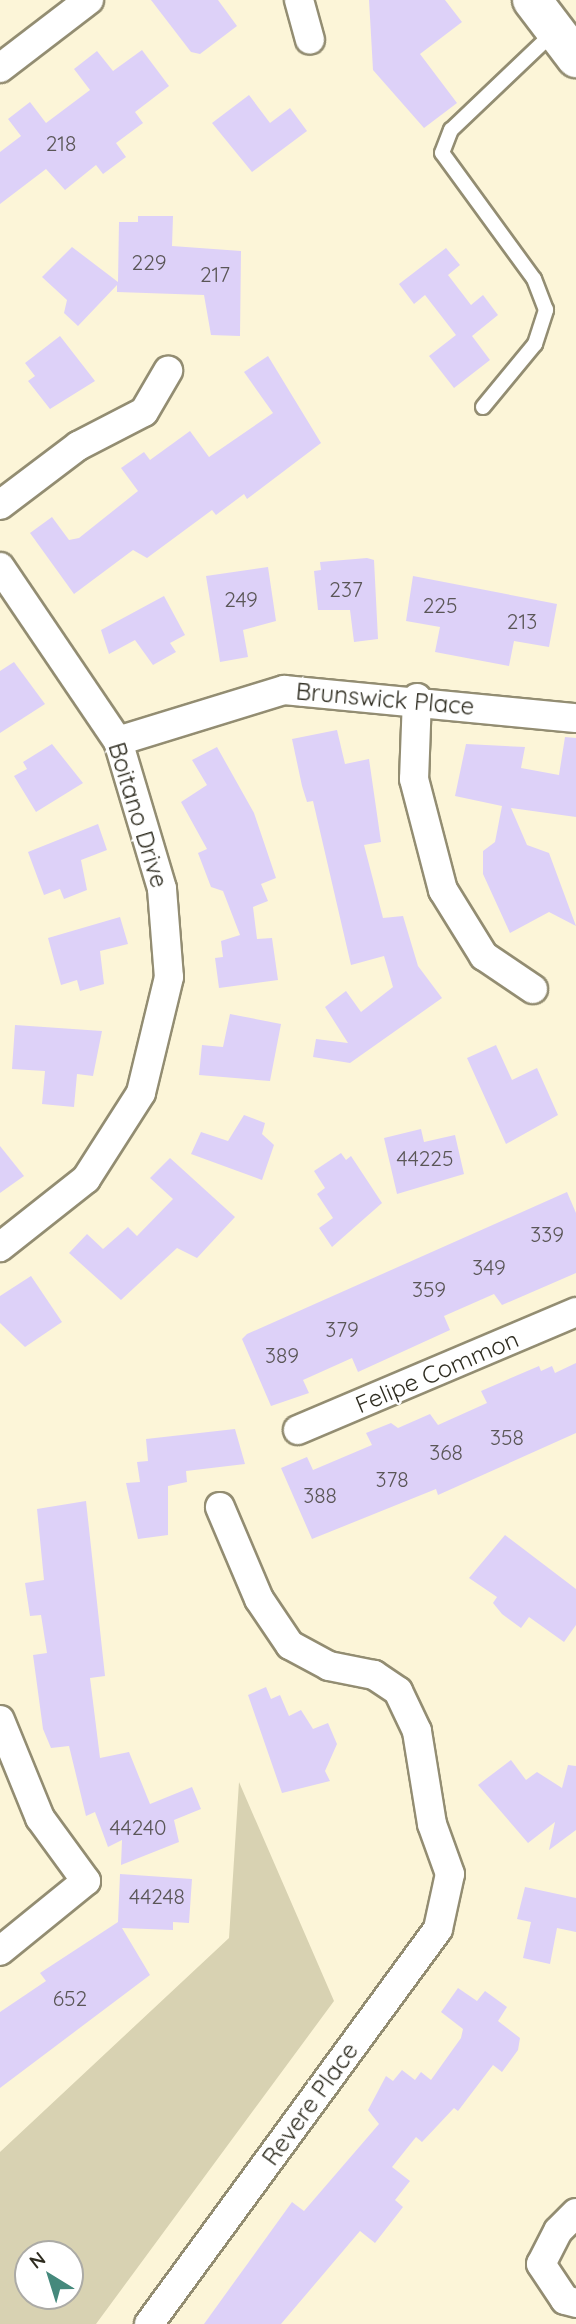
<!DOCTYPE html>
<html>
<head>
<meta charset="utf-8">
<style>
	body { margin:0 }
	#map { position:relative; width:576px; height:2324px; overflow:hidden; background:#fcf5d8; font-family:Quicksand,sans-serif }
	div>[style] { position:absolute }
	.green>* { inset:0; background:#d8d2b2 }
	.building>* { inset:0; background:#ddd1f8 }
	.roads { filter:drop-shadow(2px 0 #938d72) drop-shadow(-2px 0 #938d72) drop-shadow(0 2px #938d72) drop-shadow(0 -2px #938d72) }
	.service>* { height:14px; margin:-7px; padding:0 7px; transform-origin:7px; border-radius:7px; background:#fff }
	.minor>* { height:28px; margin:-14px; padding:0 14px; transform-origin:14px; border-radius:14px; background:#fff }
	.primary>* { height:38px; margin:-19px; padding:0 19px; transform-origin:19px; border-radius:19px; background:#fff }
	span { translate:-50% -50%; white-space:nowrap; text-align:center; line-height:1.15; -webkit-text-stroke:5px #fff; paint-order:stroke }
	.number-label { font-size:21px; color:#5a5657 }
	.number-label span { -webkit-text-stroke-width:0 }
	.street-label { font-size:24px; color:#2f2d21 }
	.north { position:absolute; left:14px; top:2240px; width:70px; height:70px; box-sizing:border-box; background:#fff; border:2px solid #acaba6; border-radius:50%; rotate:322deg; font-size:19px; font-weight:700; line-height:28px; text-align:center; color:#2f2d21 }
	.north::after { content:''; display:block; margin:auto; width:24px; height:32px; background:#45897c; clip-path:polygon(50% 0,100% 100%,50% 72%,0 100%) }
</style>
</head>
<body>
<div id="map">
	<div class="green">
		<div style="clip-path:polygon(evenodd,239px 1782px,334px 2001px,96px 2324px,0 2324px,0 2152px,229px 1938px,239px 1782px,28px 2254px,70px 2254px,70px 2296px,28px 2296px,28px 2254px)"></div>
	</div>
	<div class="building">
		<div style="clip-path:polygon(151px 0,218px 0,237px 26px,200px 54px,191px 52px)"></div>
		<div style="clip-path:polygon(369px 0,445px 0,462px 22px,420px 54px,457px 103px,424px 128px,373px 70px)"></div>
		<div style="clip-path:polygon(142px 50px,169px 86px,135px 112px,143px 123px,116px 143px,126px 157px,103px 174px,96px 165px,65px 190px,46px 169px,0 204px,0 152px,21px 136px,8px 119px,30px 102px,46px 123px,90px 90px,74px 69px,97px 51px,113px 71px)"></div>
		<div style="clip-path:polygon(249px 95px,270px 123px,290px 108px,307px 131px,252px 172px,212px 123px)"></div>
		<div style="clip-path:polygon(138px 216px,173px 216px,172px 246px,241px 251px,240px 336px,211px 335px,204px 295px,117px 292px,117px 285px,78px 326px,64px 313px,67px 300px,42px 277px,72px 247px,118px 282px,119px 222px,138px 222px)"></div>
		<div style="clip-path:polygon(446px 248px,460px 265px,448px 275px,471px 305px,483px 295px,498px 315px,472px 336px,490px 360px,454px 388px,429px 356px,456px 335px,425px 295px,414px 304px,399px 284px)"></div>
		<div style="clip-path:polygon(60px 336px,95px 381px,50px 409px,28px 381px,35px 376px,25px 363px)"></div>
		<div style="clip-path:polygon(268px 356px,321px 443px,247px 499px,244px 494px,216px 515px,212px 510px,147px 558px,133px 550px,74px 594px,30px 533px,52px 517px,69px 540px,79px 538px,138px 491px,121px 468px,144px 452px,150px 460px,190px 431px,209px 457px,273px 413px,244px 372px)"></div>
		<div style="clip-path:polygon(367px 558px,374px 560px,378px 639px,354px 642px,350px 610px,318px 610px,314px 571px,321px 570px,320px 562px)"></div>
		<div style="clip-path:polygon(268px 567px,276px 621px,243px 630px,248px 657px,220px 662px,206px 576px)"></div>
		<div style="clip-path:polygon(413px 576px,557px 604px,549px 647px,514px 641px,509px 666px,435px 652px,440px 627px,406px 621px)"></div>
		<div style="clip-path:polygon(164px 596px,185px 635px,170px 643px,176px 652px,153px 665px,135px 640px,109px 654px,101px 630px)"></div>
		<div style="clip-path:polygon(14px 662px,45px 704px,0 733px,0 671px)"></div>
		<div style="clip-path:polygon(337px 730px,345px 764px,369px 759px,381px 842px,364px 845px,383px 918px,403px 916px,418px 966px,442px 998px,350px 1063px,313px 1057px,316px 1039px,348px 1043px,325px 1007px,346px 991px,361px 1012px,393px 987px,384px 956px,351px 965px,313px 801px,307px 802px,302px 786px,292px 739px)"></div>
		<div style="clip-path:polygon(565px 737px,576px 738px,576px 817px,511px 808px,527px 845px,549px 853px,576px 926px,549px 912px,510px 933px,483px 874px,483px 851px,495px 842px,502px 806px,455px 796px,466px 744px,525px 747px,521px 768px,559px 775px)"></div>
		<div style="clip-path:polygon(52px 744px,83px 783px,36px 812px,14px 776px,27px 769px,23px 762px)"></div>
		<div style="clip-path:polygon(217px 747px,254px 813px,276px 878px,261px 884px,268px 901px,253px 907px,257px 939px,272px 938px,278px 980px,219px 988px,215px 958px,223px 957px,221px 941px,240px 935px,223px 891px,211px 887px,198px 853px,207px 849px,181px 802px,207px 785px,192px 760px)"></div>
		<div style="clip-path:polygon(98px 824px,107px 850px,81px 860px,87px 890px,64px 899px,60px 889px,44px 895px,28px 852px)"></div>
		<div style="clip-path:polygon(120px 917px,128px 944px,100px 951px,104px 984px,80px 991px,77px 980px,61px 985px,48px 938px)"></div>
		<div style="clip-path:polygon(230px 1014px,281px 1024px,270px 1081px,199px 1075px,202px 1045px,223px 1047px)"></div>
		<div style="clip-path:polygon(15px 1025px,102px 1031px,93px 1076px,77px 1074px,74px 1107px,42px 1104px,45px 1071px,12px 1069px)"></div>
		<div style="clip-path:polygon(496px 1045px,512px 1080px,537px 1068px,558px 1115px,506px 1144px,467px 1058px)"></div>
		<div style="clip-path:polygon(244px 1115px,265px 1123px,262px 1134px,274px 1145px,262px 1180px,191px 1154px,201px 1132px,228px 1141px)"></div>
		<div style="clip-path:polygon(421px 1129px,424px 1142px,455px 1135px,464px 1174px,397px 1194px,384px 1138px)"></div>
		<div style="clip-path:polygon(0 1146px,24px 1176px,0 1193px)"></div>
		<div style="clip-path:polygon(341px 1153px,346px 1160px,351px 1156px,382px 1203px,332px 1247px,319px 1228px,333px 1218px,317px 1194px,325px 1188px,314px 1171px)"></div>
		<div style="clip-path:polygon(170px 1158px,235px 1217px,197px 1258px,177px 1248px,121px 1300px,69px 1253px,87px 1234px,103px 1249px,128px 1227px,137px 1236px,173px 1199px,150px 1178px)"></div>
		<div style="clip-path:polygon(567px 1192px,576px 1213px,576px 1273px,502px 1305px,494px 1294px,444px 1316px,450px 1330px,358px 1372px,352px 1358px,303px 1380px,309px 1393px,271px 1406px,242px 1339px,247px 1334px)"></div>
		<div style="clip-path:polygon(31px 1276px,62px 1322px,25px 1347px,0 1323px,0 1296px)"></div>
		<div style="clip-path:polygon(576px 1363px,576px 1433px,438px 1495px,436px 1489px,312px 1539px,281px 1468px,307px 1457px,313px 1470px,372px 1445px,366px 1433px,391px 1423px,398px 1428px,430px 1414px,438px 1425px,487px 1403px,481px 1391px,539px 1366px,541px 1371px,552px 1366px,555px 1373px)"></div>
		<div style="clip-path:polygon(235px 1429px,245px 1464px,186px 1471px,187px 1482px,168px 1486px,168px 1535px,138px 1539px,126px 1483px,140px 1482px,137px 1462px,148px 1461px,146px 1439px)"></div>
		<div style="clip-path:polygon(86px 1501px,105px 1676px,90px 1678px,100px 1758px,129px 1752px,150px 1804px,192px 1787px,201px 1809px,174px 1820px,179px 1842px,121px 1865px,122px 1840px,108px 1847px,95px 1812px,86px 1816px,69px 1746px,51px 1748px,43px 1729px,33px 1655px,47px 1653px,41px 1615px,30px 1616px,25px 1583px,44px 1580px,37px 1509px)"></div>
		<div style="clip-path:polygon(505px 1535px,576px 1589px,576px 1625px,564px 1642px,529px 1617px,521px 1628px,502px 1614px,493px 1603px,497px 1597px,469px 1578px)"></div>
		<div style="clip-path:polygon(266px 1687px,271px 1699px,280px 1695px,289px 1716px,301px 1710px,313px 1729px,328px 1723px,337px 1744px,325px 1771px,330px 1781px,282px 1793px,248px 1695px)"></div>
		<div style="clip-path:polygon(511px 1760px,526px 1780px,537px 1772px,562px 1788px,568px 1765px,576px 1766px,576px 1830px,549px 1850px,555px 1822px,528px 1843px,478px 1785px)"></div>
		<div style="clip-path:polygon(120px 1874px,192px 1879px,189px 1923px,173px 1922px,173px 1930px,122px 1928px,150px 1975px,0 2088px,0 2012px,46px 1981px,40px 1973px,118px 1922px)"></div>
		<div style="clip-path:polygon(525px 1887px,576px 1898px,576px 1932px,557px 1928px,550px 1964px,523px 1958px,531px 1922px,517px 1919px)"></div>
		<div style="clip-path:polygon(458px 1988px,477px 2001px,485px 1991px,507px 2007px,498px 2021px,520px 2038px,518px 2050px,502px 2072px,493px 2065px,458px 2111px,454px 2108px,422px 2142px,416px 2137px,392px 2167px,410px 2181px,395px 2200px,403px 2207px,375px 2243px,360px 2231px,281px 2324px,204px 2324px,292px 2202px,304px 2211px,379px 2124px,368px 2110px,386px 2076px,393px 2081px,402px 2070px,415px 2080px,421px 2072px,431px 2080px,461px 2038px,463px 2029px,441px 2012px)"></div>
	</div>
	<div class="roads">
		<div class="service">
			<div style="left:483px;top:407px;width:82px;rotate:-50.5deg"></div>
			<div style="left:535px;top:344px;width:36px;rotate:-72deg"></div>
			<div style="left:546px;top:310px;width:33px;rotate:-111deg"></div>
			<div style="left:534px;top:279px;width:156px;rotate:-126.1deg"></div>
			<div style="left:442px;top:153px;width:25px;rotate:-69deg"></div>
			<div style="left:451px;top:130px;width:144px;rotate:-43.6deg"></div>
		</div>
		<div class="minor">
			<div style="left:299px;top:0;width:41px;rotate:74.6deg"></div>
			<div style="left:0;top:68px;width:112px;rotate:-37.4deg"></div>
			<div style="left:0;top:505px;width:98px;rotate:-37.1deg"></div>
			<div style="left:78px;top:446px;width:74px;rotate:-27.3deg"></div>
			<div style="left:144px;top:412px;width:48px;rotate:-59.7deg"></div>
			<div style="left:0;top:567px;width:210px;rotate:55.9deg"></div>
			<div style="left:118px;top:741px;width:154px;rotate:73.4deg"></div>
			<div style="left:162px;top:889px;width:88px;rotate:85.5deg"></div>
			<div style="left:169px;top:977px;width:119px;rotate:103.6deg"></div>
			<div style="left:141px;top:1093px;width:102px;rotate:122.6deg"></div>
			<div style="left:86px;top:1179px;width:110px;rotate:141.7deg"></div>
			<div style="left:417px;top:698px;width:81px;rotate:92.1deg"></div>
			<div style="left:414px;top:779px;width:115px;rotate:75.4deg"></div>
			<div style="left:443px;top:890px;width:78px;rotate:58.2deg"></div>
			<div style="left:484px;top:956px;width:59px;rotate:34deg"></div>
			<div style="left:118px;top:741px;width:174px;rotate:-17.1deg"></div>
			<div style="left:284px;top:690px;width:293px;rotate:5.5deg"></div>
			<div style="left:298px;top:1430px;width:302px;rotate:-23deg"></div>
			<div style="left:0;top:1720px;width:106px;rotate:67.8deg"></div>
			<div style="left:40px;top:1818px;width:78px;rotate:53.9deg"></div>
			<div style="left:86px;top:1881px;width:111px;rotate:140.9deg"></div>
			<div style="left:576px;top:2213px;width:25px;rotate:135deg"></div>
			<div style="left:558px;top:2231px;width:37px;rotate:117deg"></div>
			<div style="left:541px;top:2264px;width:43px;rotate:56.3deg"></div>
			<div style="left:565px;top:2300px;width:11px;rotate:15deg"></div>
			<div style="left:149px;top:2324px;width:489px;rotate:-53.8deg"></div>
			<div style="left:438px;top:1929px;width:56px;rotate:-77.7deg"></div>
			<div style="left:450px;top:1874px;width:53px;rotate:-109.8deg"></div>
			<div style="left:432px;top:1824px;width:94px;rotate:-99.2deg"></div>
			<div style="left:417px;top:1731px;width:44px;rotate:-115.4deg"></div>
			<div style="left:398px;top:1691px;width:29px;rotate:-146deg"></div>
			<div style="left:374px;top:1675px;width:46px;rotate:-168.7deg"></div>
			<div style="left:329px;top:1666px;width:44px;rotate:-151.7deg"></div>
			<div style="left:290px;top:1645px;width:55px;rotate:-124deg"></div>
			<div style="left:259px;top:1599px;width:100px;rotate:-113deg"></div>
		</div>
		<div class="primary">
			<div style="left:532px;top:0;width:73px;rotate:52.8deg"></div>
		</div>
	</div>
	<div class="number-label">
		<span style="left:61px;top:143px">218</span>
		<span style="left:149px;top:262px">229</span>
		<span style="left:215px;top:274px">217</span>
		<span style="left:346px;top:589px">237</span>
		<span style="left:241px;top:599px">249</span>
		<span style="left:440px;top:605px">225</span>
		<span style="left:522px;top:621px">213</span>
		<span style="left:425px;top:1158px">44225</span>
		<span style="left:547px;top:1234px">339</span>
		<span style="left:489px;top:1267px">349</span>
		<span style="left:429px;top:1289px">359</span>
		<span style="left:342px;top:1329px">379</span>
		<span style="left:282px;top:1355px">389</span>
		<span style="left:507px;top:1437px">358</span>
		<span style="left:446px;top:1452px">368</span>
		<span style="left:392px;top:1479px">378</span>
		<span style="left:320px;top:1495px">388</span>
		<span style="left:138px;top:1827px">44240</span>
		<span style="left:157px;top:1896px">44248</span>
		<span style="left:70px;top:1998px">652</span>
	</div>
	<div class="street-label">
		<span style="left:385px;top:699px;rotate:5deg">Brunswick Place</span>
		<span style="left:138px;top:815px;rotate:73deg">Boitano Drive</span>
		<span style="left:437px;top:1372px;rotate:-23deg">Felipe Common</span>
		<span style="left:310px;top:2104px;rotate:-54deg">Revere Place</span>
	</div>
	<div class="north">N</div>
</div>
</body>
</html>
